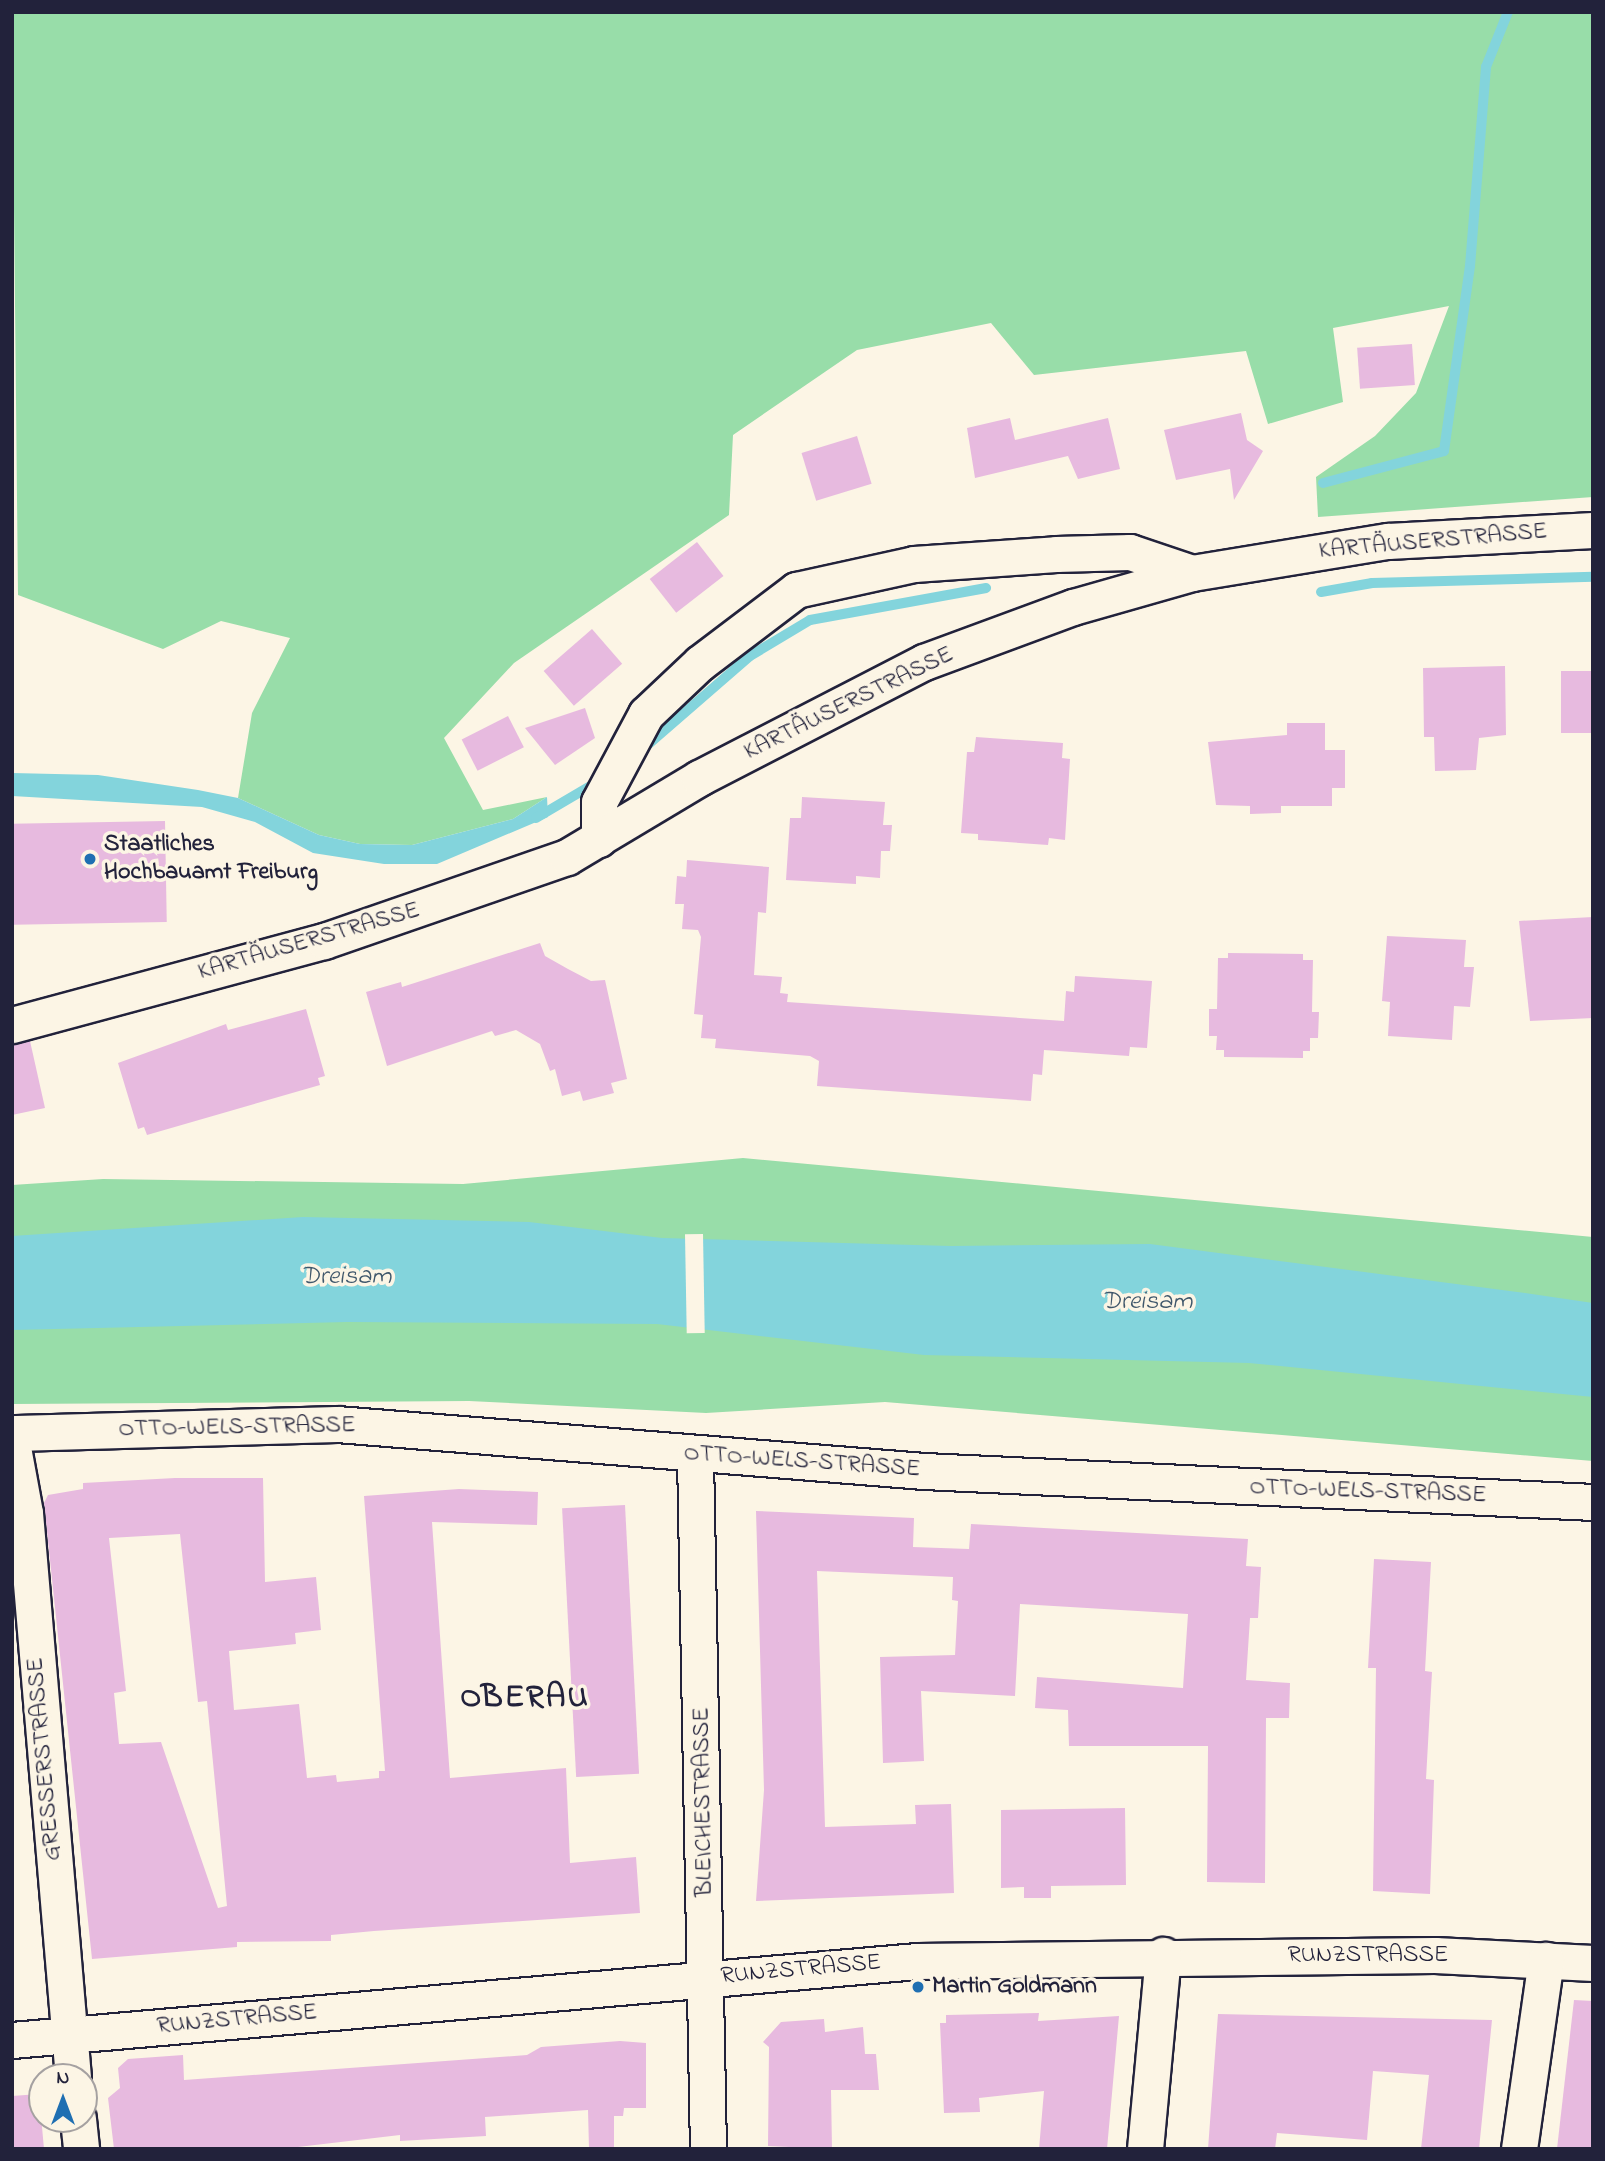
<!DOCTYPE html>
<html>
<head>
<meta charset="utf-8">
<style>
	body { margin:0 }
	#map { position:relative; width:1605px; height:2161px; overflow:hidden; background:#fcf5e5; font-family:"Indie Flower",sans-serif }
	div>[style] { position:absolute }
	.green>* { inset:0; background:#98dda9 }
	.water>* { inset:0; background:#83d4dc }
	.pier>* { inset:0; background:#fcf5e5; transform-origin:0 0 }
	.stream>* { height:10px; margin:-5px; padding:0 5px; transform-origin:5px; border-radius:5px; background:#83d4dc }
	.building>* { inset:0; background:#e7badf; transform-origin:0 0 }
	.roads { filter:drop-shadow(2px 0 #22223b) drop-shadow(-2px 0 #22223b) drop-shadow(0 2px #22223b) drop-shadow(0 -2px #22223b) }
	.minor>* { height:35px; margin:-17.5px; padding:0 17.5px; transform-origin:17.5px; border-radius:17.5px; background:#fcf5e5 }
	.dots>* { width:19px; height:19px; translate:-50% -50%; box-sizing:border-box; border:4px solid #fcf5e5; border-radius:50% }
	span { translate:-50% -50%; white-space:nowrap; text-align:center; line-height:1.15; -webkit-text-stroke:7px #fcf5e5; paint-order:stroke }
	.street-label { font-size:24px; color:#22223b }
	.poi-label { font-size:24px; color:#22223b; font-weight:700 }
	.left { translate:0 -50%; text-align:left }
	.water-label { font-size:26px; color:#3f576b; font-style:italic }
	.district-label { font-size:32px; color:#22223b; font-weight:700; letter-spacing:2px }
	.frame { position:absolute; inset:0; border:14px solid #22223b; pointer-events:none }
	.north { position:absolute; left:28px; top:2063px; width:70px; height:70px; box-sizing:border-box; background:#fcf5e5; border:2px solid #a5a1a1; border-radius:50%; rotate:0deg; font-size:19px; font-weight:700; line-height:28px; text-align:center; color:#22223b }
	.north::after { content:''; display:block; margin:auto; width:24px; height:32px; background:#1f6fb2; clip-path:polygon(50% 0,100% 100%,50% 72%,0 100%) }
</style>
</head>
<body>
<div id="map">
	<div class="green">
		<div style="clip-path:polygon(12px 12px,1593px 12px,1593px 497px,1318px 517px,1316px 477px,1375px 436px,1416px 393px,1449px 306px,1333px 328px,1343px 402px,1268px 424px,1246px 351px,1034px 375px,991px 323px,857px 350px,733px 435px,729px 515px,514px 663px,444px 738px,483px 810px,547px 797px,513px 819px,412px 845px,360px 844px,319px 835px,238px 798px,252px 713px,290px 638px,221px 621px,163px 649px,18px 595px)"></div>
		<div style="clip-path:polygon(743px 1158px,1593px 1237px,1593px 1461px,885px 1402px,706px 1413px,469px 1401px,12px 1404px,12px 1185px,103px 1179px,463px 1184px)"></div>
	</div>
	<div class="water">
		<div style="clip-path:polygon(12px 773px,98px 775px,198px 790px,238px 798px,319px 835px,360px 844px,412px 845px,513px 819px,547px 797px,548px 817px,437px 864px,384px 864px,313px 853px,255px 822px,202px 807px,12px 796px)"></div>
		<div style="clip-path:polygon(303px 1217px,529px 1222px,662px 1238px,951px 1246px,1150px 1244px,1525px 1293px,1593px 1303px,1593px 1397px,1249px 1363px,924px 1355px,657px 1324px,347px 1322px,12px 1330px,12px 1236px)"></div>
	</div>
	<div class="pier">
		<div style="left:703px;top:1234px;width:99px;height:18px;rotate:89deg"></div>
	</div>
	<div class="stream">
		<div style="left:1323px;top:483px;width:125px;rotate:-14.8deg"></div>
		<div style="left:1444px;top:451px;width:187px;rotate:-82deg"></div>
		<div style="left:1470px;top:266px;width:200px;rotate:-85.4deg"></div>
		<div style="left:1486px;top:67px;width:59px;rotate:-68.2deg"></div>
		<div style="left:1321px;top:592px;width:52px;rotate:-10deg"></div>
		<div style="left:1372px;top:583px;width:221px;rotate:-1.6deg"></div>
		<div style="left:644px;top:748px;width:140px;rotate:-41deg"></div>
		<div style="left:750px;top:656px;width:70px;rotate:-31deg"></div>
		<div style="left:810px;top:620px;width:179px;rotate:-10.3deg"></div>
		<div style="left:536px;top:818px;width:71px;rotate:-30.5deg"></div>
	</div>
	<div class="building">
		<div style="left:1412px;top:344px;width:41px;height:55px;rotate:86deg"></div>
		<div style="clip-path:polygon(1241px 413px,1247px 440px,1263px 451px,1234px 500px,1230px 469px,1176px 480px,1164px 430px)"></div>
		<div style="clip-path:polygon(1010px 418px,1015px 440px,1108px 418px,1120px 469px,1078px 479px,1068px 456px,975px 478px,967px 428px)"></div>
		<div style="left:857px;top:436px;width:50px;height:58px;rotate:73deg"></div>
		<div style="left:697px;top:542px;width:43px;height:60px;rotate:52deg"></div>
		<div style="left:592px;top:629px;width:46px;height:64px;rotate:49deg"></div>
		<div style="clip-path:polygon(1505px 666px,1506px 735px,1479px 738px,1476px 770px,1435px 771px,1434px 737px,1424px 737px,1423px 668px)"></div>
		<div style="left:1593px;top:671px;width:62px;height:32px;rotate:90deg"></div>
		<div style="clip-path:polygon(585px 708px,595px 738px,555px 765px,525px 728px)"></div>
		<div style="left:508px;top:716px;width:35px;height:52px;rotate:63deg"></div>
		<div style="clip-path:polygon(1287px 723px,1325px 723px,1325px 750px,1345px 750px,1345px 788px,1332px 788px,1332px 806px,1281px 806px,1281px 813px,1250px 814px,1250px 806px,1216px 805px,1208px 742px,1287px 735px)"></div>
		<div style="clip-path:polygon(976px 737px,1063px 743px,1062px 758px,1070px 759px,1065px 840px,1049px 838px,1048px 845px,978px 840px,978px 834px,961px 833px,967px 752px,974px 752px)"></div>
		<div style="clip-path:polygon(802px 797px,885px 802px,883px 825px,892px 825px,890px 851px,881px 851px,880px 878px,856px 876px,856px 884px,786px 880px,790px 818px,801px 818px)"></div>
		<div style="left:165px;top:821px;width:101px;height:153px;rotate:89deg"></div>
		<div style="clip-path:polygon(687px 860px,769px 867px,766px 913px,758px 912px,754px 975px,782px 977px,780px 993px,788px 994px,787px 1002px,1064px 1021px,1066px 991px,1074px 992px,1075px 976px,1152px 981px,1147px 1048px,1130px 1047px,1129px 1056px,1044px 1050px,1042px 1075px,1033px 1074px,1031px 1101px,817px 1086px,819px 1061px,810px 1056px,715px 1048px,716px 1039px,701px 1038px,703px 1015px,694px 1014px,701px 937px,698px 930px,682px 929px,684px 904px,675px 904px,677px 876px,686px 877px)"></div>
		<div style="clip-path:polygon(1593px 917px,1593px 1018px,1530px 1021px,1519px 921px)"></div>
		<div style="clip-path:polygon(1387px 936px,1466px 940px,1464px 967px,1474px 967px,1470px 1007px,1454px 1006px,1452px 1040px,1388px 1036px,1390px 1002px,1382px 1001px)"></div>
		<div style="clip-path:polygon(540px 943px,545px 956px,568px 969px,591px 981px,605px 980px,627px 1079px,611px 1083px,614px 1093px,583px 1101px,580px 1091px,562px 1096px,555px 1069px,550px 1071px,540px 1044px,516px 1030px,495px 1036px,492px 1031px,387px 1066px,366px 992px,401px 982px,402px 987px)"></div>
		<div style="clip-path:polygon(1228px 953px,1303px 954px,1303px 960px,1313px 960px,1312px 1012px,1319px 1012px,1318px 1038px,1310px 1038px,1310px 1051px,1303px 1051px,1303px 1058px,1224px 1057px,1224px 1050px,1216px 1050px,1217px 1036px,1209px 1036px,1209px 1009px,1217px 1009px,1218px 958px,1228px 958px)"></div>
		<div style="clip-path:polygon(306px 1009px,325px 1076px,318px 1078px,320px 1085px,147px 1135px,144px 1127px,138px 1129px,118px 1063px,226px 1024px,228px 1030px)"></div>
		<div style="clip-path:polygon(30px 1041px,45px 1108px,12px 1115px,12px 1045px)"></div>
		<div style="clip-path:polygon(evenodd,175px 1478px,263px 1478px,265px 1582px,316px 1577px,321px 1630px,295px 1633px,296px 1644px,229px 1651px,234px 1710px,299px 1704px,307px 1778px,336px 1775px,337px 1782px,379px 1778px,379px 1771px,385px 1771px,364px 1496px,459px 1489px,538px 1492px,537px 1525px,432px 1522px,450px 1778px,566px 1768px,570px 1863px,636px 1857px,640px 1913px,374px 1931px,331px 1935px,331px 1941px,237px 1942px,237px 1947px,92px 1959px,44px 1503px,48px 1495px,83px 1489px,83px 1483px,175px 1478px,180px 1534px,198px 1702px,207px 1701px,227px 1906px,218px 1908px,161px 1742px,119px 1744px,114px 1693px,126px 1691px,109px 1538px,180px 1534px)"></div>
		<div style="left:625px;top:1505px;width:269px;height:63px;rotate:87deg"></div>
		<div style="clip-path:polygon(756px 1511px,914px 1518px,913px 1547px,969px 1549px,971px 1524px,1248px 1539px,1246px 1566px,1261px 1567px,1258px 1618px,1250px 1618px,1246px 1680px,1290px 1683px,1289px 1718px,1266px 1718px,1265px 1883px,1207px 1882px,1208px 1746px,1069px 1746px,1068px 1710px,1035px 1708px,1037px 1677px,1183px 1688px,1188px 1614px,1020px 1604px,1015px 1696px,921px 1691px,924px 1761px,883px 1763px,880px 1657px,955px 1655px,958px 1601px,952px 1600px,953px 1577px,817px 1571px,825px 1827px,916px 1824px,915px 1805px,951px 1804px,954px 1893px,756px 1901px,764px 1790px)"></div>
		<div style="clip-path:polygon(1374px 1559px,1431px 1562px,1425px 1671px,1432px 1672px,1426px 1779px,1434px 1780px,1430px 1894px,1373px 1891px,1376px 1668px,1368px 1668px)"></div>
		<div style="clip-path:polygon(1125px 1808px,1126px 1885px,1051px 1886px,1051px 1898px,1024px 1898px,1024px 1887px,1001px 1888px,1001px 1810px)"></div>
		<div style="clip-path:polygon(1574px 2000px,1593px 2001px,1593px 2149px,1557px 2149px)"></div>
		<div style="clip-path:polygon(1039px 2013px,1038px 2021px,1119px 2016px,1107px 2149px,1039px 2149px,1044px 2091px,979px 2098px,980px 2112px,944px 2113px,940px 2023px,946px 2023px,946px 2015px)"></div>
		<div style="clip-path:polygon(1218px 2014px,1492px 2020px,1479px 2149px,1421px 2149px,1429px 2075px,1373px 2071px,1367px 2140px,1277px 2133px,1275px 2149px,1208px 2149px)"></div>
		<div style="clip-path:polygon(824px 2019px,825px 2032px,863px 2027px,865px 2054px,876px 2054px,879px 2090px,831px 2090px,832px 2149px,768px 2146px,769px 2047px,763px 2042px,781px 2022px)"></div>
		<div style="clip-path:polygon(620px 2041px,646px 2043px,646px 2108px,624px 2108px,623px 2116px,614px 2116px,614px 2149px,589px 2149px,588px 2110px,485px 2117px,486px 2136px,400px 2141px,400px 2135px,281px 2149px,114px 2149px,108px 2098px,120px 2088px,118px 2068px,128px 2059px,183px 2055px,184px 2080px,527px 2055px,541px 2047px)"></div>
		<div style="clip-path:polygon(39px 2094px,44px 2149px,12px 2149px,12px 2096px)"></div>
	</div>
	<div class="roads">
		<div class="minor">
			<div style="left:599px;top:839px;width:37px;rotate:-90deg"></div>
			<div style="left:599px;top:802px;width:100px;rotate:-61.9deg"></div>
			<div style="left:646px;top:714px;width:74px;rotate:-43.4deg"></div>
			<div style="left:700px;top:663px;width:121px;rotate:-37.2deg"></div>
			<div style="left:796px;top:590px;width:121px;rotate:-12.4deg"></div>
			<div style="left:914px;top:564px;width:142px;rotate:-4deg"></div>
			<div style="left:1056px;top:554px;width:74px;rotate:-1.5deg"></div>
			<div style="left:1130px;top:552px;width:65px;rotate:18.7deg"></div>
			<div style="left:12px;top:1025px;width:323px;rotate:-15.1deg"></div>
			<div style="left:324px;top:941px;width:257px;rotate:-19.1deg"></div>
			<div style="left:567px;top:857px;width:154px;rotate:-30.9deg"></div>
			<div style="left:699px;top:778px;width:253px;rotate:-27.3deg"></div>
			<div style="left:924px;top:662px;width:159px;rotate:-20.3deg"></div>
			<div style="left:1073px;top:607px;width:124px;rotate:-15.9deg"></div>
			<div style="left:1192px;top:573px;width:199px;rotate:-9.3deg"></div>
			<div style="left:1388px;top:541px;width:205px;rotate:-3.1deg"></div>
			<div style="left:12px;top:1433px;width:325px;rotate:-1.6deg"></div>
			<div style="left:337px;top:1424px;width:589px;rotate:4.58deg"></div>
			<div style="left:924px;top:1471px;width:670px;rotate:2.65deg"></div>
			<div style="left:12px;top:1442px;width:72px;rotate:79.6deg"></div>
			<div style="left:25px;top:1513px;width:566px;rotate:85.14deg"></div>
			<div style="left:695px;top:1455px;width:694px;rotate:88.93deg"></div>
			<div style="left:12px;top:2040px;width:908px;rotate:-4.99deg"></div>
			<div style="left:917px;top:1961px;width:518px;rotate:-0.66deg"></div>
			<div style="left:1435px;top:1955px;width:158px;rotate:2.9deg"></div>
			<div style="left:78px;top:2119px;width:30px;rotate:84deg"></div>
			<div style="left:1145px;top:2149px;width:195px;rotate:-84.7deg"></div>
			<div style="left:1519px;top:2149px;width:191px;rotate:-81.9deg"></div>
		</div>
	</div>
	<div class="dots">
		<div style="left:90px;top:859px;background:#1f6fb2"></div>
		<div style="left:918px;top:1987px;background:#1f6fb2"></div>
	</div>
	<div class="street-label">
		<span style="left:1433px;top:542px;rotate:-5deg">KARTÄUSERSTRASSE</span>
		<span style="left:849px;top:704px;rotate:-26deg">KARTÄUSERSTRASSE</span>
		<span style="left:309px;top:942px;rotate:-16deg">KARTÄUSERSTRASSE</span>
		<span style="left:237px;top:1428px;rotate:-1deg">OTTO-WELS-STRASSE</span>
		<span style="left:802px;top:1462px;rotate:4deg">OTTO-WELS-STRASSE</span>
		<span style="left:1368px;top:1492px;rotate:2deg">OTTO-WELS-STRASSE</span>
		<span style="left:45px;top:1759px;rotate:-95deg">GRESSERSTRASSE</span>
		<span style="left:704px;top:1802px;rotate:-91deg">BLEICHESTRASSE</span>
		<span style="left:1368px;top:1956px">RUNZSTRASSE</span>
		<span style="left:801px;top:1970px;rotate:-5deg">RUNZSTRASSE</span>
		<span style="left:237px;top:2020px;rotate:-5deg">RUNZSTRASSE</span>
	</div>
	<div class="poi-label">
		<span class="left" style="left:104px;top:859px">Staatliches<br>Hochbauamt Freiburg</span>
		<span class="left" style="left:932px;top:1987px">Martin Goldmann</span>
	</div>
	<div class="water-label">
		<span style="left:346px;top:1278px">Dreisam</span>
		<span style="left:1147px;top:1303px">Dreisam</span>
	</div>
	<div class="district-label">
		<span style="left:525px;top:1699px">OBERAU</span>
	</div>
	<div class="frame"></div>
	<div class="north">N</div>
</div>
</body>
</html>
